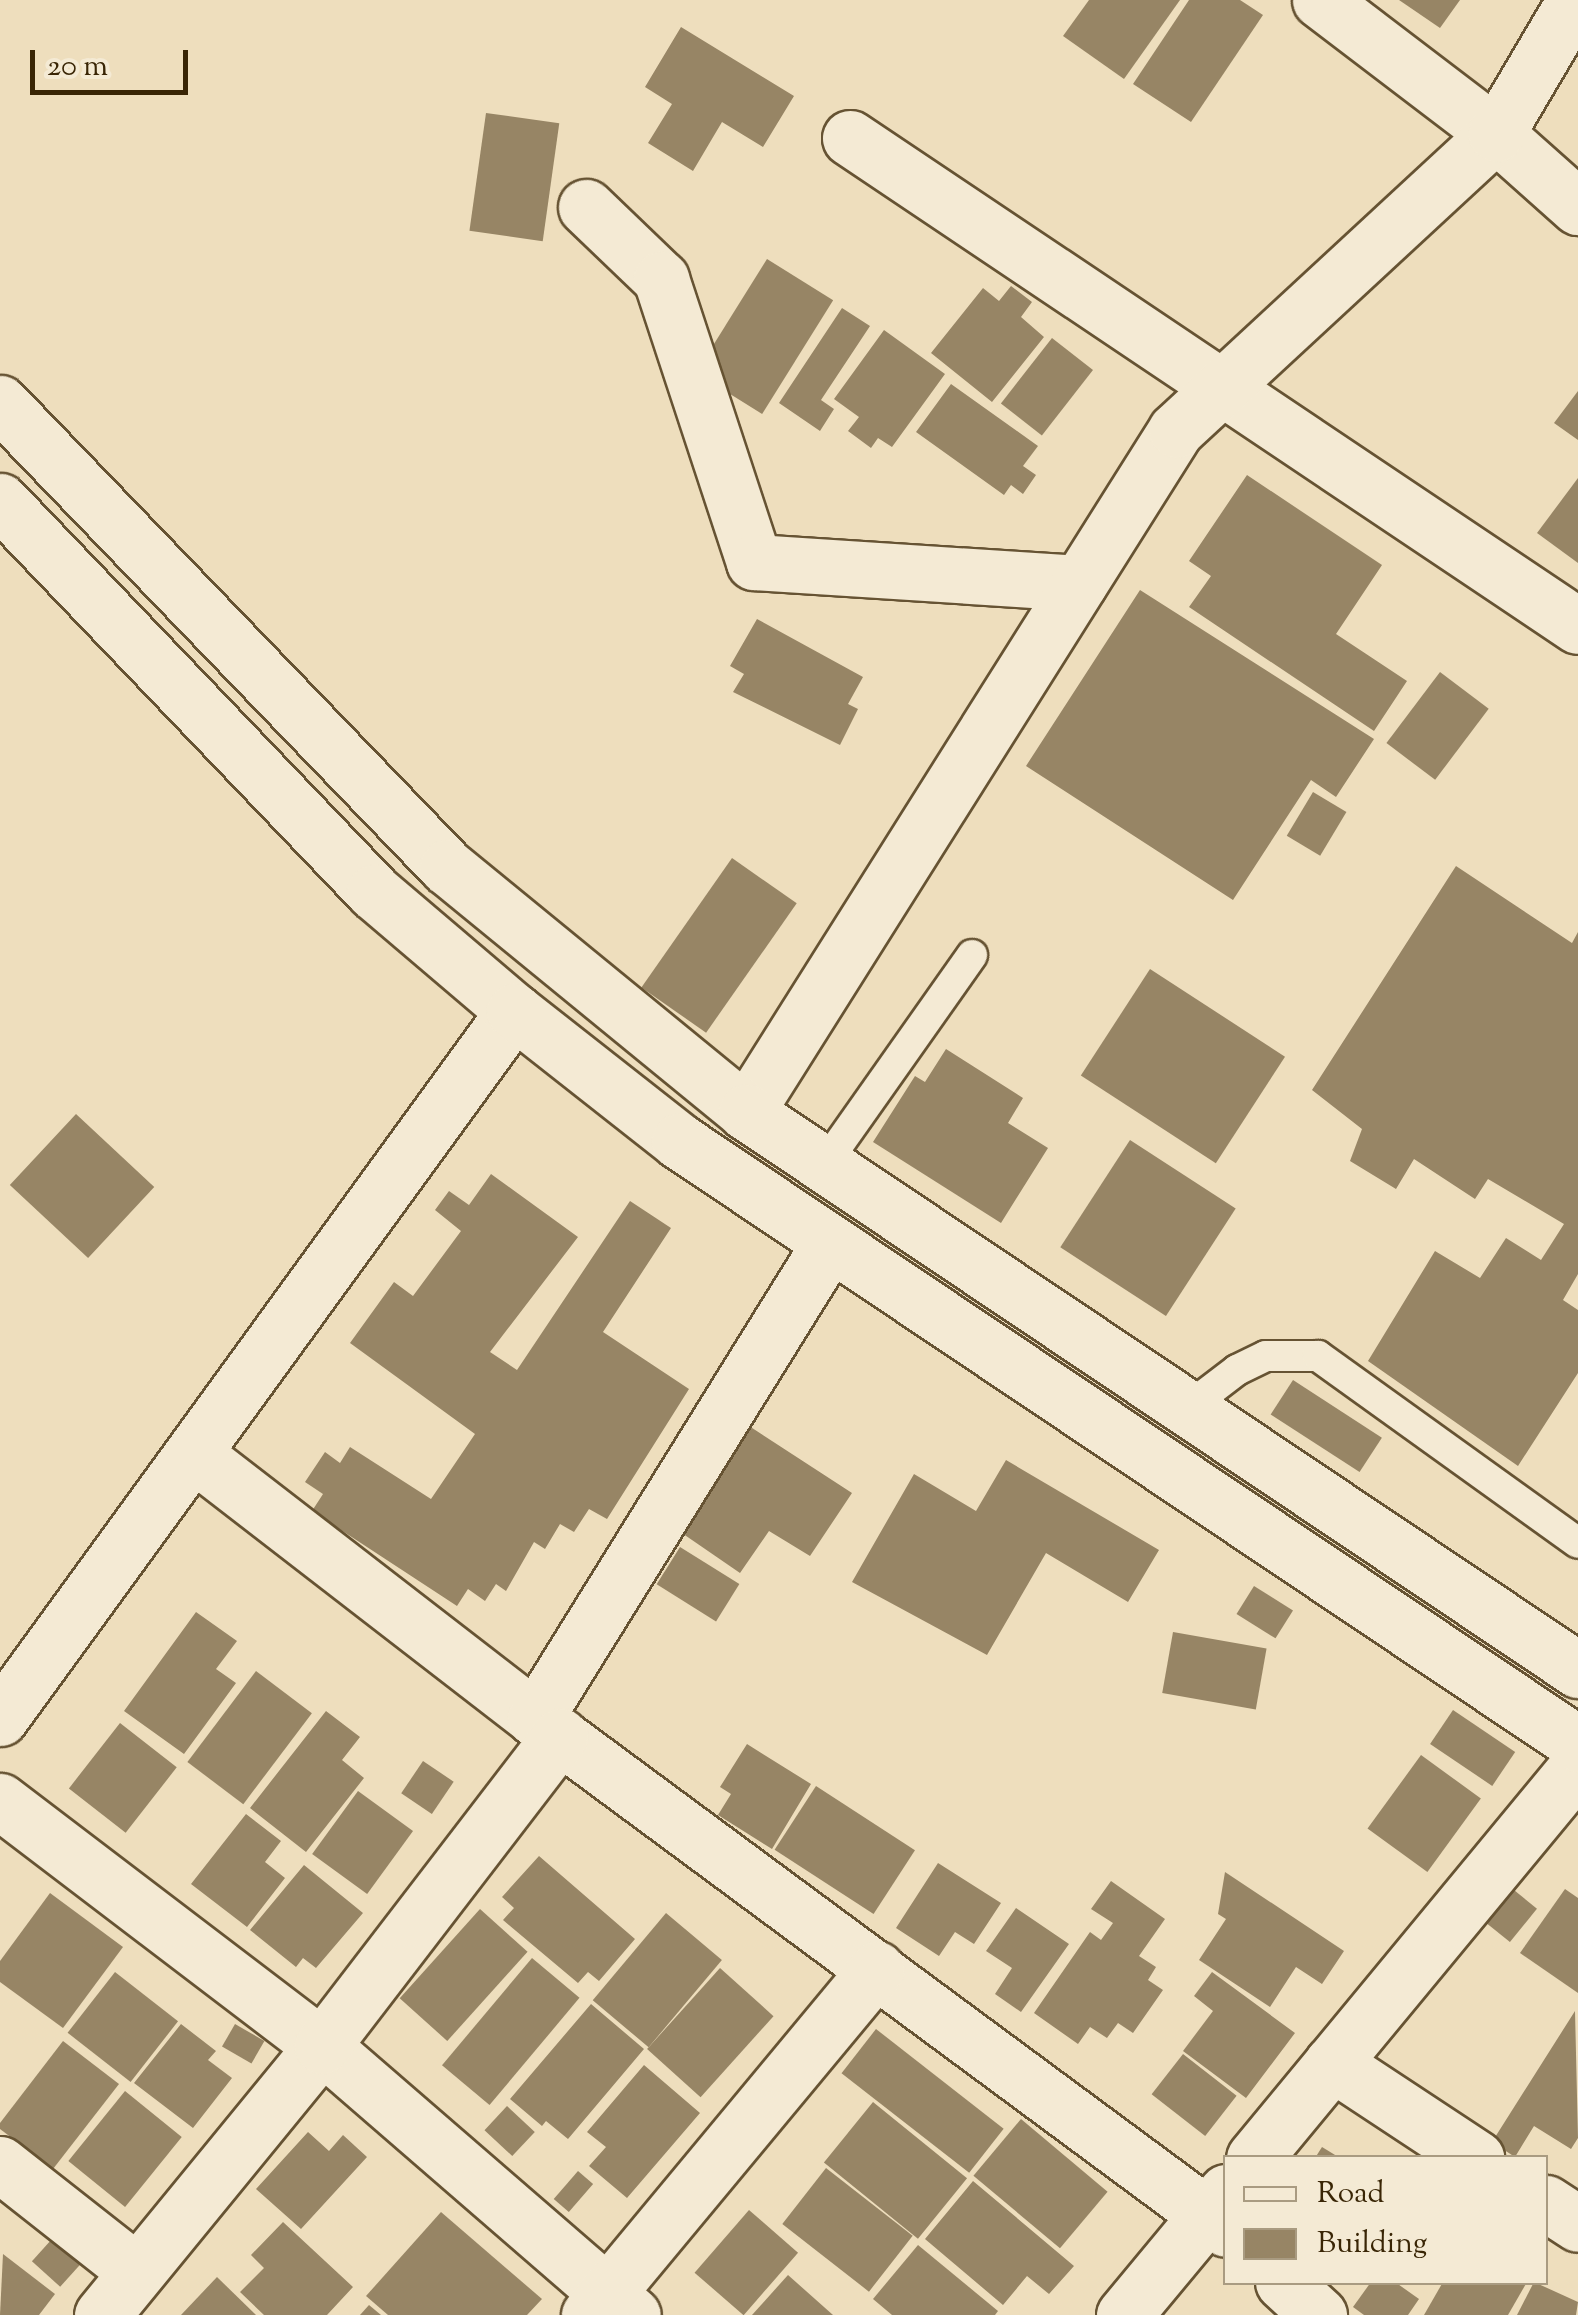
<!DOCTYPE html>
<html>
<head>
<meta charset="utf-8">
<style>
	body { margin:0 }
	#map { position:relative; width:1578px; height:2315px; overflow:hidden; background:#eedebd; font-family:"Sorts Mill Goudy",serif }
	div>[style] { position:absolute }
	.building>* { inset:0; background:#978565; transform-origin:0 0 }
	.roads { filter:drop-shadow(2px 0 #665333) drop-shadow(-2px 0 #665333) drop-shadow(0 2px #665333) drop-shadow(0 -2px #665333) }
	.service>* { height:30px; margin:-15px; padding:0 15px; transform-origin:15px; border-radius:15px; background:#f4ead4 }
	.minor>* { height:55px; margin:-27.5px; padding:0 27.5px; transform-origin:27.5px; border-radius:27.5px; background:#f4ead4 }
	.tertiary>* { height:55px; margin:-27.5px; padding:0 27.5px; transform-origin:27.5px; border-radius:27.5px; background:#f4ead4 }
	span { translate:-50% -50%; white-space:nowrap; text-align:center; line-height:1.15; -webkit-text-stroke:8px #f4ead4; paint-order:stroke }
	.legend { position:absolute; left:1223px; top:2155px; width:325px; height:130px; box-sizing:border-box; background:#f4ead4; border:2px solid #a99b81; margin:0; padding:12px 18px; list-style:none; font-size:30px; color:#392505 }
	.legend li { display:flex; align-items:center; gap:20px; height:50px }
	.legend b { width:50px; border:2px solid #a99b81 }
	.scale { position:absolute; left:30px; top:50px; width:158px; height:45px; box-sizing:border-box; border:5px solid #392505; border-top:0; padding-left:12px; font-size:30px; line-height:35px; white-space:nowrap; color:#392505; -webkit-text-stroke:8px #f4ead4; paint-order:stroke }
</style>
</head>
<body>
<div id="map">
	<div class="building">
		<div style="clip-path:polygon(1089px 0,1180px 0,1124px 79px,1063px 36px)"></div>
		<div style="clip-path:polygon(1189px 0,1240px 0,1263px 15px,1191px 122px,1133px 84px)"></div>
		<div style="clip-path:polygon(1399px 0,1460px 0,1440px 28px)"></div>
		<div style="clip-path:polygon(681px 27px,794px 96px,763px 147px,722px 122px,693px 171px,648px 143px,672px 104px,645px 87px)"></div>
		<div style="left:486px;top:113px;width:74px;height:119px;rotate:8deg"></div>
		<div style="left:767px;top:259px;width:78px;height:134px;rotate:32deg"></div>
		<div style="clip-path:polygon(1011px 286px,1032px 302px,1021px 317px,1044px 337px,992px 402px,931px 353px,983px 288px,999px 301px)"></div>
		<div style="clip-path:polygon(842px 308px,870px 326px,821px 400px,834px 409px,820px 431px,779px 403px)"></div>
		<div style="clip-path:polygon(884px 330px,945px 374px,892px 447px,878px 438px,871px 448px,848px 431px,859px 417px,834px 399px)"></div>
		<div style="left:1052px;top:338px;width:52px;height:83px;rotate:38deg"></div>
		<div style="clip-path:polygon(951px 384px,1038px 446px,1023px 466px,1036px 475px,1023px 494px,1011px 485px,1004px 495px,916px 432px)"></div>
		<div style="clip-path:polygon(1578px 391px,1578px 440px,1554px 423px)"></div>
		<div style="clip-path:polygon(1247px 475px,1382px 565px,1336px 634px,1407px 681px,1374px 731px,1189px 607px,1211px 576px,1189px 561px)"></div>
		<div style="clip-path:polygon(1578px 478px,1578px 563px,1537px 533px)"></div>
		<div style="clip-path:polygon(1140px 590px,1374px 739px,1336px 797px,1311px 780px,1233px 900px,1026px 766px)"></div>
		<div style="clip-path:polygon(757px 619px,863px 677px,848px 704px,858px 709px,840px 745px,733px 692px,744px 674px,730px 666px)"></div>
		<div style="left:1440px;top:672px;width:61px;height:89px;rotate:37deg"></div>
		<div style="left:1313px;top:792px;width:39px;height:51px;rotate:31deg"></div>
		<div style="left:732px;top:858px;width:79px;height:158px;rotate:35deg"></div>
		<div style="clip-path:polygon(1456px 866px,1572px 943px,1578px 932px,1578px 1274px,1563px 1300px,1578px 1310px,1578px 1373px,1518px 1466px,1368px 1361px,1435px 1251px,1480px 1278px,1506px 1238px,1541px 1260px,1564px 1224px,1488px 1179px,1475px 1199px,1414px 1159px,1396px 1189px,1350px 1161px,1362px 1129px,1312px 1090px)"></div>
		<div style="left:1150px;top:969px;width:161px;height:127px;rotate:33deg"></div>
		<div style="clip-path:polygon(946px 1049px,1023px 1098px,1008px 1123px,1048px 1148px,1001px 1223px,873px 1142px,915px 1076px,925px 1082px)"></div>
		<div style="left:76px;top:1114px;width:107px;height:97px;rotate:43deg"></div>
		<div style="left:1130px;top:1140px;width:126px;height:128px;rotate:33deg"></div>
		<div style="clip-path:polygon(491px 1174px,578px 1237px,490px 1352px,517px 1370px,630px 1201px,671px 1228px,603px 1332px,689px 1389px,607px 1519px,589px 1509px,574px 1532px,560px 1524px,545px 1549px,534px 1542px,506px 1591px,496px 1584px,485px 1601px,468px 1589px,457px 1606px,312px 1511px,323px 1494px,305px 1482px,325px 1452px,340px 1463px,350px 1447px,431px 1499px,475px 1434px,350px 1343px,394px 1282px,413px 1296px,461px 1231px,435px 1210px,449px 1191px,469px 1205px)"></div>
		<div style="left:1293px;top:1380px;width:106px;height:41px;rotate:33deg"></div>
		<div style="clip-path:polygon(746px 1424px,852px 1493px,810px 1556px,769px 1531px,740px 1573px,676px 1529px)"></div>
		<div style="clip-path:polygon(1006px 1460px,1159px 1550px,1128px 1602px,1046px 1553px,987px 1655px,852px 1582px,914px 1474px,976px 1511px)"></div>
		<div style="left:680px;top:1547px;width:70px;height:44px;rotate:32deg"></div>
		<div style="left:1254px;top:1586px;width:46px;height:33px;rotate:32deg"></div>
		<div style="clip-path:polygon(196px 1612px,237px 1641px,216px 1669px,236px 1683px,184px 1754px,124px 1711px)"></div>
		<div style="left:1173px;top:1632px;width:95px;height:62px;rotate:10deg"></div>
		<div style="left:256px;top:1671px;width:70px;height:114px;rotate:37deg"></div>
		<div style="left:1453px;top:1710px;width:75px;height:41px;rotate:34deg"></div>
		<div style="clip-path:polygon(326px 1711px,360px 1737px,342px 1760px,364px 1778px,306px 1852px,250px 1808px)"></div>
		<div style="left:120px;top:1723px;width:72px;height:83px;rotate:38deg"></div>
		<div style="clip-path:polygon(747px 1744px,811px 1784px,772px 1849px,718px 1815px,731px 1794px,720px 1787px)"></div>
		<div style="left:1421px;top:1755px;width:74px;height:91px;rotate:36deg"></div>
		<div style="left:423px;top:1761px;width:37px;height:39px;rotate:34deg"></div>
		<div style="left:816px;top:1786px;width:118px;height:76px;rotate:33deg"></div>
		<div style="left:358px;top:1791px;width:68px;height:78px;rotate:36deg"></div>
		<div style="clip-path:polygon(246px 1814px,281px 1841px,265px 1862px,285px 1878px,247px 1927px,191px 1884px)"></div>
		<div style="clip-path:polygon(539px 1856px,635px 1939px,599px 1981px,588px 1972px,578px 1983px,503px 1920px,514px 1908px,502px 1897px)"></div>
		<div style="clip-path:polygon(938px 1863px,1001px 1903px,974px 1944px,955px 1932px,939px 1956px,896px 1928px)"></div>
		<div style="clip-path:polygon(304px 1865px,363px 1913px,316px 1968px,303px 1958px,296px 1967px,250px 1930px)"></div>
		<div style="clip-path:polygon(1225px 1872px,1344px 1951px,1322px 1984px,1296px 1967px,1270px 2007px,1199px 1960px,1226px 1919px,1218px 1914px)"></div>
		<div style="clip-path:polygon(1111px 1881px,1165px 1919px,1139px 1956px,1156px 1967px,1148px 1980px,1163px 1990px,1133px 2033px,1118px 2023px,1107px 2038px,1090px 2027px,1078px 2044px,1034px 2013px,1090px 1932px,1101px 1940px,1113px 1923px,1091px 1909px)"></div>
		<div style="left:1509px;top:1886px;width:36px;height:43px;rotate:39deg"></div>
		<div style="clip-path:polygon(1565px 1889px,1578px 1898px,1578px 1993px,1520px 1953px)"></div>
		<div style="clip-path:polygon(50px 1893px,123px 1947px,63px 2028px,0 1982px,0 1961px)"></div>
		<div style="clip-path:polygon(1016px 1908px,1069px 1944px,1021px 2012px,995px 1994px,1012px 1968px,986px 1951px)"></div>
		<div style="left:480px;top:1909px;width:64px;height:120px;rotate:42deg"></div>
		<div style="left:666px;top:1913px;width:73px;height:114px;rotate:40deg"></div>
		<div style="left:532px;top:1958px;width:62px;height:140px;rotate:40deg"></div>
		<div style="left:720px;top:1968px;width:72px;height:109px;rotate:42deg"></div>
		<div style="left:115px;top:1972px;width:80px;height:77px;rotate:38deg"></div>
		<div style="clip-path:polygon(1212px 1972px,1295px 2033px,1246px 2098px,1183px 2051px,1213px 2011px,1194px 1996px)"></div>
		<div style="clip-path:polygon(591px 2004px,644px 2049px,568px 2139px,546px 2121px,542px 2126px,510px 2099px)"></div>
		<div style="clip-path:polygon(1575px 2011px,1578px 2138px,1571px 2149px,1534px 2126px,1515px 2157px,1492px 2142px)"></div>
		<div style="clip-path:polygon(181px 2024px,216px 2051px,208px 2060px,232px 2078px,193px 2128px,134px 2083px)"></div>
		<div style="left:235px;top:2024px;width:34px;height:26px;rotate:30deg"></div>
		<div style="left:876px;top:2029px;width:162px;height:56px;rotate:38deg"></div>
		<div style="clip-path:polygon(63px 2041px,119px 2084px,53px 2169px,0 2129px,0 2123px)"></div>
		<div style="left:1183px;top:2054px;width:68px;height:51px;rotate:38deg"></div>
		<div style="clip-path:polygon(644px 2065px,700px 2113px,627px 2198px,589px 2166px,606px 2147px,587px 2132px)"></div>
		<div style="left:125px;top:2091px;width:73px;height:90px;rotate:39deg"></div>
		<div style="left:873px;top:2102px;width:121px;height:78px;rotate:39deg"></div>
		<div style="left:507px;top:2106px;width:38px;height:33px;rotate:43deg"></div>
		<div style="left:1021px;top:2119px;width:113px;height:74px;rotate:40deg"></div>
		<div style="clip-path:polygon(308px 2132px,329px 2151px,343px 2135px,367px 2157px,301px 2229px,256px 2189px)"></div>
		<div style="clip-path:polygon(1322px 2147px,1340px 2158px,1315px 2158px)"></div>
		<div style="left:826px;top:2168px;width:110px;height:71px;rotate:38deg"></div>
		<div style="left:578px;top:2171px;width:20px;height:37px;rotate:41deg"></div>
		<div style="clip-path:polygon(973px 2181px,1074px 2266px,1049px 2294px,1027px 2276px,1003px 2305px,925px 2239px)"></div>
		<div style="left:749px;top:2210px;width:65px;height:83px;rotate:41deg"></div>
		<div style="clip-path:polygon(441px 2212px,542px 2299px,527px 2315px,388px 2315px,366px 2296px)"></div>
		<div style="clip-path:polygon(283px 2222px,353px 2287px,327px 2315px,264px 2315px,240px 2292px,264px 2268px,251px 2255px)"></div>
		<div style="left:52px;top:2239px;width:38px;height:30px;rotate:42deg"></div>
		<div style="clip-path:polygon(918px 2245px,998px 2311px,995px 2315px,892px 2315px,873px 2299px)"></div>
		<div style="clip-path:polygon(3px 2254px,55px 2294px,39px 2315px,0 2315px)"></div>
		<div style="clip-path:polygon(788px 2275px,833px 2315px,752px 2315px)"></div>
		<div style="clip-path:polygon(217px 2277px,256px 2315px,181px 2315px)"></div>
		<div style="clip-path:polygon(1371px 2282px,1395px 2282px,1419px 2299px,1408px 2315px,1364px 2315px,1353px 2307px)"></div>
		<div style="clip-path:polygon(1443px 2282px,1527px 2282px,1508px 2315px,1424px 2315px)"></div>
		<div style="clip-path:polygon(1534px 2282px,1578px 2302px,1576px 2315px,1517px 2315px)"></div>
		<div style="clip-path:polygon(369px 2305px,381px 2315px,360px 2315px)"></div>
	</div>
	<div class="roads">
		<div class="service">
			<div style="left:824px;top:1165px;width:257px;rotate:-54.8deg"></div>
			<div style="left:1186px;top:1409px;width:64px;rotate:-37.4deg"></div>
			<div style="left:1237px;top:1370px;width:32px;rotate:-26deg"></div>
			<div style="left:1266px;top:1356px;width:52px"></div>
			<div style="left:1318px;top:1356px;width:320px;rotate:35.7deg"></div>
		</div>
		<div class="minor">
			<div style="left:1320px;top:0;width:221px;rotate:37.3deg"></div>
			<div style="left:1496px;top:134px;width:110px;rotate:41.7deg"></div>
			<div style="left:850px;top:138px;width:876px;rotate:33.84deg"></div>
			<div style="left:586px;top:207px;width:104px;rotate:43.8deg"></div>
			<div style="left:661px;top:279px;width:298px;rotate:71.8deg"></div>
			<div style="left:754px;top:562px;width:326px;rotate:3.7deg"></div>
			<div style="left:746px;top:1112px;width:806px;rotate:-57.77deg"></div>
			<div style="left:1176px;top:430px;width:436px;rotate:-42.8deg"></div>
			<div style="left:1496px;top:134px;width:156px;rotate:-59.5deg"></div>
			<div style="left:194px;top:1454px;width:431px;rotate:37.7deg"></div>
			<div style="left:535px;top:1718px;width:859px;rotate:36.48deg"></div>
			<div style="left:0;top:1718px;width:874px;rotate:-53.98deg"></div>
			<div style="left:535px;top:1718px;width:559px;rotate:-58.16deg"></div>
			<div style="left:0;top:1801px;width:405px;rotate:37.3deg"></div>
			<div style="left:322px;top:2046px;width:411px;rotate:40.9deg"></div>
			<div style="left:1332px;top:2063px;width:173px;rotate:33.4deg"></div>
			<div style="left:1254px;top:2158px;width:509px;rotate:-50.43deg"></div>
			<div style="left:0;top:2164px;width:174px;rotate:38.2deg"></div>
			<div style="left:1546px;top:2203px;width:38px;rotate:33deg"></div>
			<div style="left:1283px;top:2282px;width:49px;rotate:42.5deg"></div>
			<div style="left:102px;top:2315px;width:348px;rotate:-50.7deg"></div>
			<div style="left:322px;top:2046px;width:391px;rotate:-52.5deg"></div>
			<div style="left:589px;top:2315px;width:450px;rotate:-50.3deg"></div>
			<div style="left:1124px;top:2315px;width:160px;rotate:-50.3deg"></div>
		</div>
		<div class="tertiary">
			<div style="left:0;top:403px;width:644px;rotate:46.07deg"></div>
			<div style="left:447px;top:867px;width:387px;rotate:39.3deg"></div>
			<div style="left:746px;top:1112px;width:1002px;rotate:33.85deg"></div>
			<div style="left:0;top:501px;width:541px;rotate:46.27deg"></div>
			<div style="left:374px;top:892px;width:184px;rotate:40.4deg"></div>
			<div style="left:514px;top:1011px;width:210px;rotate:38.2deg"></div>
			<div style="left:679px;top:1141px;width:1083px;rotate:33.85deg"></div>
		</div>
	</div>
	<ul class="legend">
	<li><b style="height:12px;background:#f4ead4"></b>Road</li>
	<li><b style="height:28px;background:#978565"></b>Building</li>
	</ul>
	<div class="scale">20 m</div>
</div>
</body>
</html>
